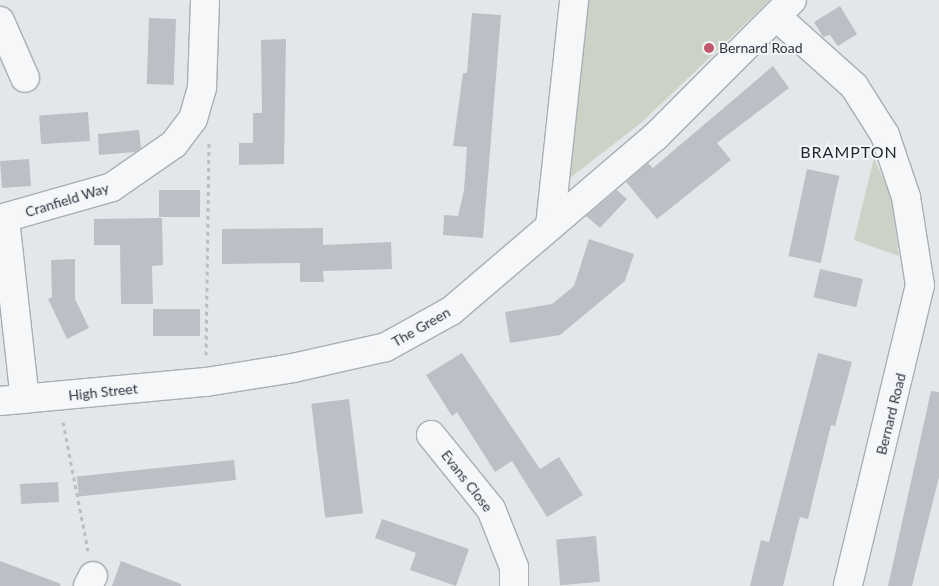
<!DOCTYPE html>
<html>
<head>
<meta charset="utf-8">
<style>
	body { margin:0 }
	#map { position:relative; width:939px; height:586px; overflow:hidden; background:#e4e7ea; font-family:Lato,sans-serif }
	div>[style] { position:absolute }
	.green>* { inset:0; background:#cad3c6 }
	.building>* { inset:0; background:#bbc0c6; transform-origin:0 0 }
	.path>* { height:3px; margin-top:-1.5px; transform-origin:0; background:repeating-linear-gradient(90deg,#babdc2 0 4px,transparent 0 8px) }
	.roads { filter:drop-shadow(1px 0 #a9aeb4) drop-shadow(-1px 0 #a9aeb4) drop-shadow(0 1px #a9aeb4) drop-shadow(0 -1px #a9aeb4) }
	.minor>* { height:28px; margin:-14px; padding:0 14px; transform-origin:14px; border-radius:14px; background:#f6f7f9 }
	.dots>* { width:14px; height:14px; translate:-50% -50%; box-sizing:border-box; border:2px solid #f3f5f8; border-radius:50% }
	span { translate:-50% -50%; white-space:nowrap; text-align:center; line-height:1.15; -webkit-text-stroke:4px #f3f5f8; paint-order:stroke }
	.poi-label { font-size:14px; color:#2d3640 }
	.left { translate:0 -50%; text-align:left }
	.street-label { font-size:14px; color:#2d3640 }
	.quarter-label { font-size:16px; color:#1f2732; letter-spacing:1px }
</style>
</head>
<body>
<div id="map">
	<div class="green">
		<div style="clip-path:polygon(588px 0,770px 0,641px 123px,562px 184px)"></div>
		<div style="clip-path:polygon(874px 158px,891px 195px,899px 256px,854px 240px)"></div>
	</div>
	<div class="building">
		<div style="clip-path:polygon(840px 6px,857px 34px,838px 46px,830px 35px,823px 37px,814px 22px)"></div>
		<div style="clip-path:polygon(472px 13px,501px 15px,483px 238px,443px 235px,444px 215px,458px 216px,464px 190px,467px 147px,453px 146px,463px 73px,467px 73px)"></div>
		<div style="left:176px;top:19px;width:66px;height:27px;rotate:92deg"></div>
		<div style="clip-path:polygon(286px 39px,284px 164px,239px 165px,239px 143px,253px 143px,253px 113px,262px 113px,261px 40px)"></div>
		<div style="clip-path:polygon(773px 66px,789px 88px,717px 143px,731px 160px,657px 219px,626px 182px,648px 163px,653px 168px)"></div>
		<div style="left:88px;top:112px;width:29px;height:49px;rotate:86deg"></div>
		<div style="clip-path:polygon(139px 130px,141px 148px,135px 152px,99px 155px,98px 134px)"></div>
		<div style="left:29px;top:159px;width:27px;height:29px;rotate:86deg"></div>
		<div style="left:807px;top:169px;width:33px;height:89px;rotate:12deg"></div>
		<div style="left:200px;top:190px;width:27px;height:41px;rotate:90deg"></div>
		<div style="clip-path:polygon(617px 190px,627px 199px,600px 228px,586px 216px)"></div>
		<div style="clip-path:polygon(162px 218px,163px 265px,152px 266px,153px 304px,121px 304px,120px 245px,94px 245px,94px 219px)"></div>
		<div style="clip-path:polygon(323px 228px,323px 245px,391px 242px,392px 269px,323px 271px,324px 282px,300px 282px,300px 263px,222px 264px,222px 229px)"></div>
		<div style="clip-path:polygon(589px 239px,634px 254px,625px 281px,560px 335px,510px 343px,505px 312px,552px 304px,574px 286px)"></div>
		<div style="clip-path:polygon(75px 259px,75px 299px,89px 328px,67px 339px,48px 299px,52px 297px,51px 260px)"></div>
		<div style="left:820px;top:269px;width:44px;height:29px;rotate:13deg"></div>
		<div style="left:153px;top:309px;width:47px;height:27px"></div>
		<div style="clip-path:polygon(462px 353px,540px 469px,559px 457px,583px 495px,547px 517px,512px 461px,495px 472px,457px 412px,452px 416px,426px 375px)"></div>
		<div style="clip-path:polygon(818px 353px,852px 362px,835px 426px,831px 425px,808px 519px,800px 517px,783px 586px,750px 586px,761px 540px,769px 542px)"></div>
		<div style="clip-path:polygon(931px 391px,939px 392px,939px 477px,912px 586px,888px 586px)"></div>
		<div style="left:349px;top:399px;width:115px;height:38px;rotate:83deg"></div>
		<div style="left:234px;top:460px;width:20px;height:158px;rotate:84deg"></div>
		<div style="left:58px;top:482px;width:20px;height:38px;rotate:87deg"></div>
		<div style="clip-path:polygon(382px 519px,469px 549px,456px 586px,410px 570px,416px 553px,375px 538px)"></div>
		<div style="left:596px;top:536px;width:46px;height:40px;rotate:85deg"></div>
		<div style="clip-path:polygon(0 561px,61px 584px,60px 586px,0 586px)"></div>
		<div style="clip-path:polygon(121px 561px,181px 584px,181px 586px,112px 586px)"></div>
	</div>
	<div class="path">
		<div style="left:206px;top:355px;width:212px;rotate:-89.2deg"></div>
		<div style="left:63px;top:422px;width:131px;rotate:79deg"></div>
	</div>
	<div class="roads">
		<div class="minor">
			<div style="left:778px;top:18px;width:102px;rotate:41.8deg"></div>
			<div style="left:854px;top:86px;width:58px;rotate:57.7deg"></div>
			<div style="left:885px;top:135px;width:65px;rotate:71.3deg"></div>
			<div style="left:906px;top:197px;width:89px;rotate:81deg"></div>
			<div style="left:920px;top:285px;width:309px;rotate:103.5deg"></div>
			<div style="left:0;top:21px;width:62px;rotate:66.3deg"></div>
			<div style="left:0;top:219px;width:116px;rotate:-15.9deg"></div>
			<div style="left:112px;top:187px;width:75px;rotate:-34.7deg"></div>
			<div style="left:174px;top:144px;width:31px;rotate:-53deg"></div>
			<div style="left:193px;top:119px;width:33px;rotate:-74deg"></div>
			<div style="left:202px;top:87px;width:87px;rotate:-88deg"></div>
			<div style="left:5px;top:219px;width:181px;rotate:83.7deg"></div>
			<div style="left:550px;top:226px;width:227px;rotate:-83.9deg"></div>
			<div style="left:0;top:401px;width:207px;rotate:-5.3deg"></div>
			<div style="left:206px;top:382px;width:88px;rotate:-9.1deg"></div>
			<div style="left:293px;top:368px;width:95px;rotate:-12.7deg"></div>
			<div style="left:386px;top:347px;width:74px;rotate:-29deg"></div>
			<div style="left:451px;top:311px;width:270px;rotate:-40.5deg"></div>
			<div style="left:656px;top:136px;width:192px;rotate:-45deg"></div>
			<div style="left:431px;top:435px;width:95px;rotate:51deg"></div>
			<div style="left:491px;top:509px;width:62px;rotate:68.4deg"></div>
			<div style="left:514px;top:567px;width:19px;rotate:90deg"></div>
			<div style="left:88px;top:586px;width:11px;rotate:-63deg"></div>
		</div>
	</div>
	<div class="dots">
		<div style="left:709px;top:48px;background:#c0586f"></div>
	</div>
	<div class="poi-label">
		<span class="left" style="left:719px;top:48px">Bernard Road</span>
	</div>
	<div class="street-label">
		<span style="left:67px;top:200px;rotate:-17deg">Cranfield Way</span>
		<span style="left:421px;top:327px;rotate:-30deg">The Green</span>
		<span style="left:103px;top:392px;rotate:-6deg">High Street</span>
		<span style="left:891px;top:414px;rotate:-76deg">Bernard Road</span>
		<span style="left:467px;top:481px;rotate:52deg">Evans Close</span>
	</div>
	<div class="quarter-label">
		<span style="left:849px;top:152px">BRAMPTON</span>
	</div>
</div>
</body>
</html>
